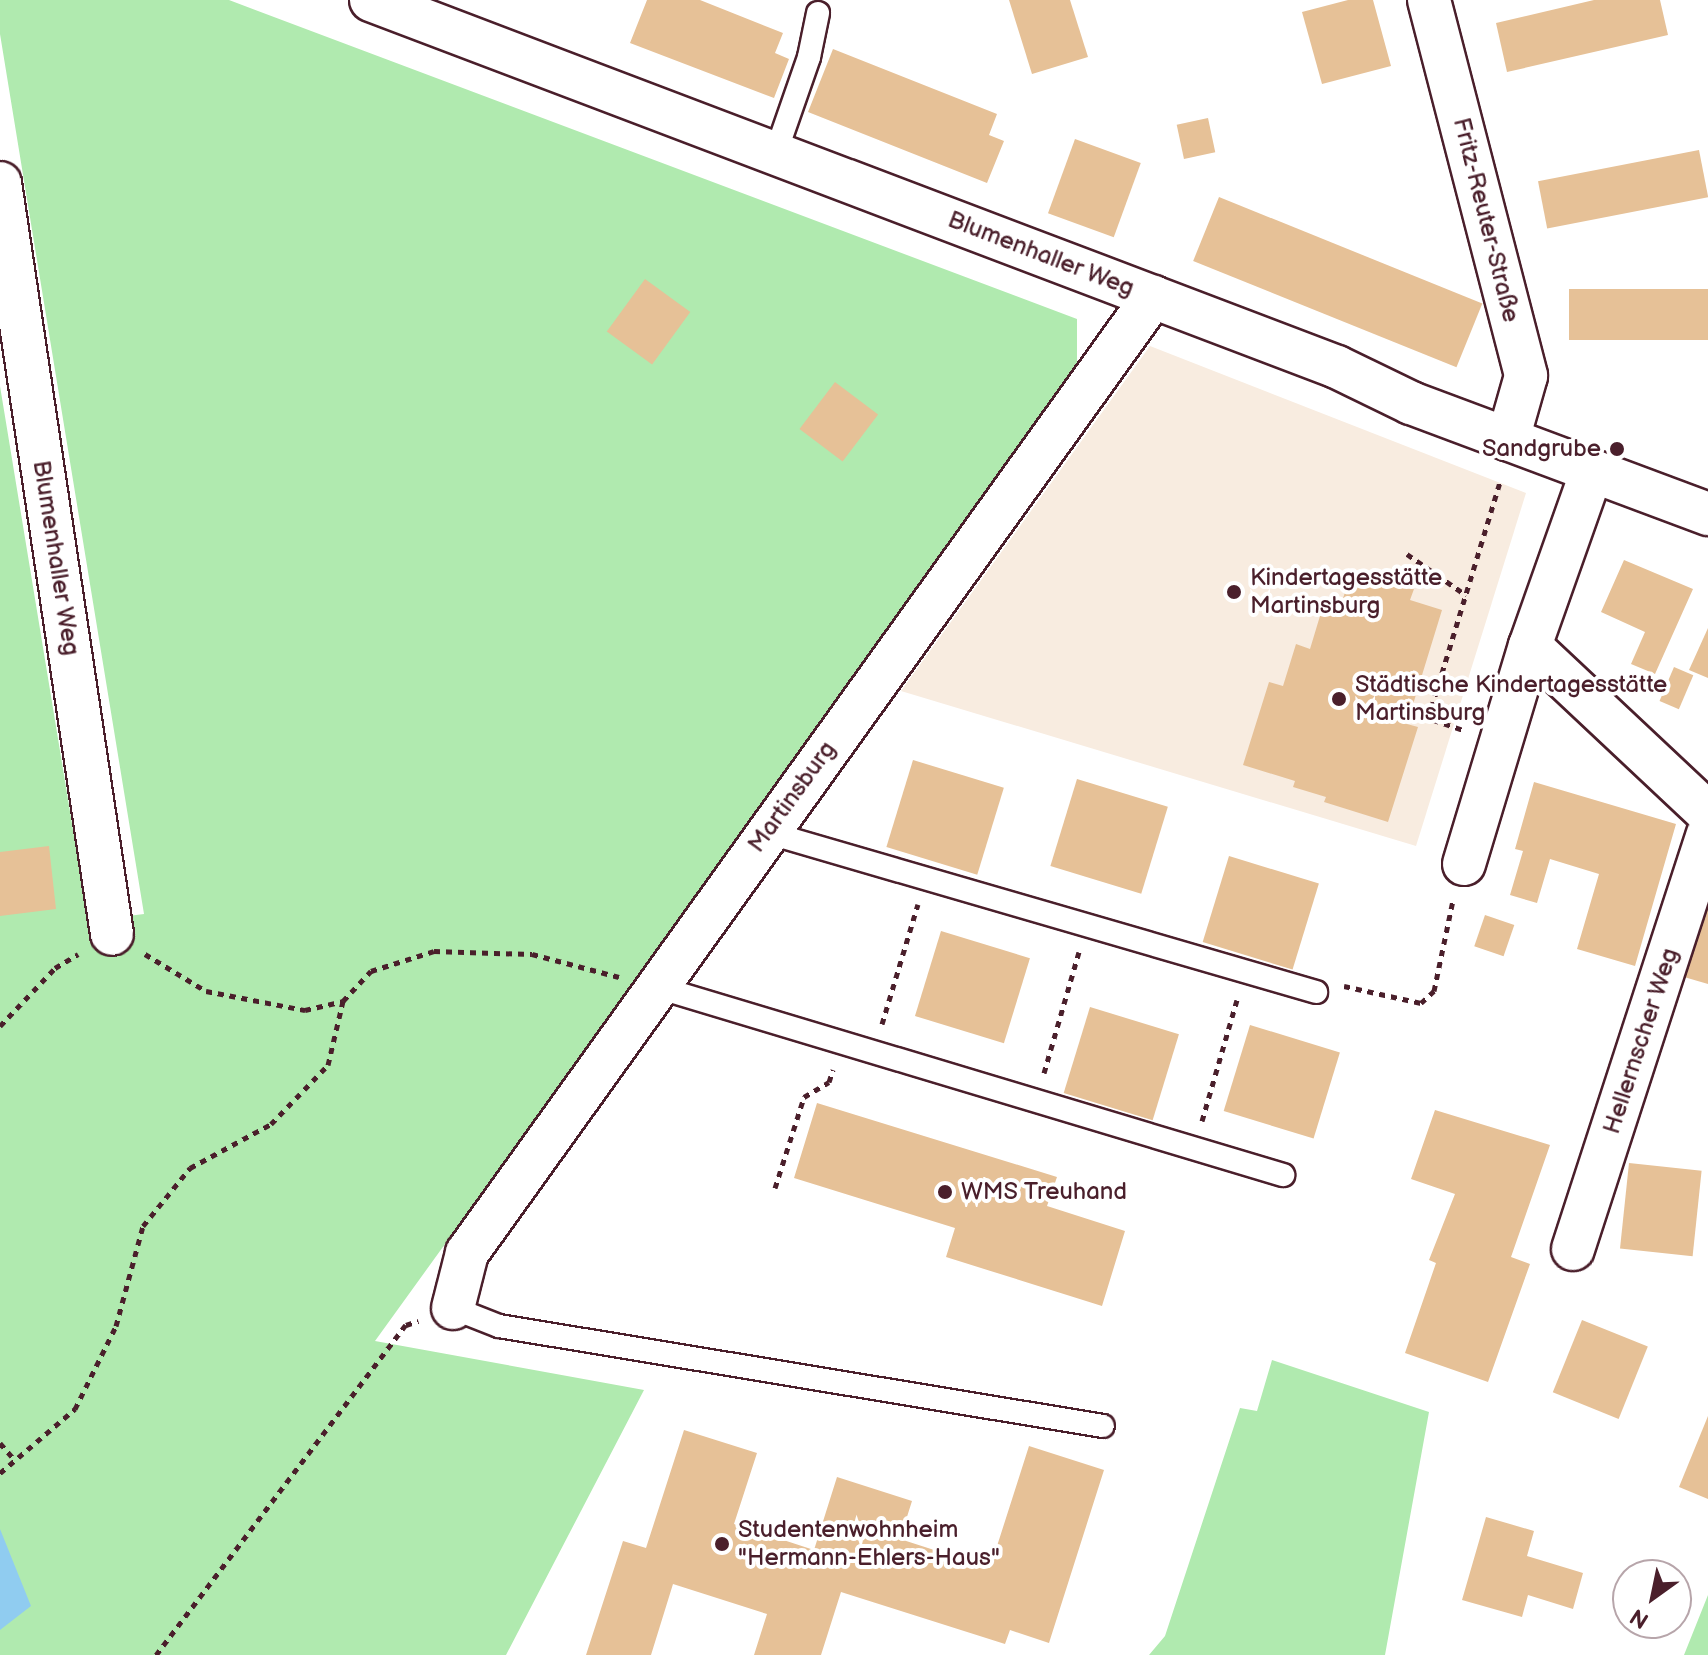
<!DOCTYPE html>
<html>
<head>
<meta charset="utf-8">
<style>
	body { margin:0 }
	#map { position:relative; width:1708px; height:1655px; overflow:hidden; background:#fff; font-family:"Balsamiq Sans",sans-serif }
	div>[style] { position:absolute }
	.built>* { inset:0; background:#f8ece0 }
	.green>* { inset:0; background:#b0eaaf }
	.water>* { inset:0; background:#90ccf0 }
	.building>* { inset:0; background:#e6c197; transform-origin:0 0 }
	.path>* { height:5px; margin-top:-2.5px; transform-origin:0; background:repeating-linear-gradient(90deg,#4a1f2b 0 6px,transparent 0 12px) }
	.roads { filter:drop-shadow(2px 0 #4a1f2b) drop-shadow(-2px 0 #4a1f2b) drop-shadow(0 2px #4a1f2b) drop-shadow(0 -2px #4a1f2b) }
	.service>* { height:22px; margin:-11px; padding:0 11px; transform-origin:11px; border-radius:11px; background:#fff }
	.minor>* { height:42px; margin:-21px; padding:0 21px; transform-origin:21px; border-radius:21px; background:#fff }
	.dots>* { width:22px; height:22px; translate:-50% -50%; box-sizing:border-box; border:4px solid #fff; border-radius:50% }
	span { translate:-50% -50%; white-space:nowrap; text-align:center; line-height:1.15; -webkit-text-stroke:8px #fff; paint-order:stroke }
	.street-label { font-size:24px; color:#4a1f2b }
	.poi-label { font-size:24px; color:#4a1f2b }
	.right { translate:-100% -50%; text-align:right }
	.left { translate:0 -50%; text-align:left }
	.north { position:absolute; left:1612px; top:1559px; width:80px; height:80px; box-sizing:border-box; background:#fff; border:2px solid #b7a5aa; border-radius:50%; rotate:213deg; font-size:22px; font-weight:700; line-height:32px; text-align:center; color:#4a1f2b }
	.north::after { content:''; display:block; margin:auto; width:28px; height:36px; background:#4a1f2b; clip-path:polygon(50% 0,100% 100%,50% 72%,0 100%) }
</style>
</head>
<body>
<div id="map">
	<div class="built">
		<div style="clip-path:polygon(1150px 346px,1526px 493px,1416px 846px,901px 691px)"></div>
	</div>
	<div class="green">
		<div style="clip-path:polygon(0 0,229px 0,1077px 319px,1077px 369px,375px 1341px,644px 1390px,506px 1655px,0 1655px,0 386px,88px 921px,144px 914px,0 34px)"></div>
		<div style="clip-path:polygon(1272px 1360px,1429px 1412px,1385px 1655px,1149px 1655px,1165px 1636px,1240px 1408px,1257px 1411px)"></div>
		<div style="clip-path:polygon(1708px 1595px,1708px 1655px,1684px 1655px)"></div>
	</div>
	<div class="water">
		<div style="clip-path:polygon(0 1529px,31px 1606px,0 1630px)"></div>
	</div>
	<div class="building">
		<div style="clip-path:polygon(647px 0,700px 0,783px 33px,775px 53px,789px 59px,774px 98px,630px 43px)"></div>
		<div style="clip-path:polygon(1009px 0,1070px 0,1088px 57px,1032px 74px)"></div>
		<div style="clip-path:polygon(1348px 0,1373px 0,1391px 66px,1322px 84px,1302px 12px)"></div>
		<div style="clip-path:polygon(1594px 0,1660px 0,1668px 35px,1507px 72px,1496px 23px)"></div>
		<div style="clip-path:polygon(833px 49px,997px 114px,989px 135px,1004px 141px,987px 183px,808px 112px)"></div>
		<div style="left:1208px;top:118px;width:35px;height:32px;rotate:78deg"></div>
		<div style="left:1075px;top:139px;width:70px;height:79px;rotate:20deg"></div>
		<div style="left:1699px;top:150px;width:48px;height:164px;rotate:79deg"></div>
		<div style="left:1219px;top:197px;width:284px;height:69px;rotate:22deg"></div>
		<div style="left:645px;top:279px;width:56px;height:65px;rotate:36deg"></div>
		<div style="left:1708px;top:289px;width:51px;height:139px;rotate:90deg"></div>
		<div style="left:835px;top:382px;width:54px;height:59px;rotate:37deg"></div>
		<div style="clip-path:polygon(1624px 560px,1693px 589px,1655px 674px,1631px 664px,1645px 632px,1601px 612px)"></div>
		<div style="clip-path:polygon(1352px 570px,1414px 589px,1410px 600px,1442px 610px,1407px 724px,1418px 727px,1388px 822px,1324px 802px,1326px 797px,1293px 787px,1295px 781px,1243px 765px,1269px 682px,1283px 686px,1296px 644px,1310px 649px,1323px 606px,1339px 611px)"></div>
		<div style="clip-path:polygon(1708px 628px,1708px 678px,1689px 670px)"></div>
		<div style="left:1674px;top:667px;width:21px;height:37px;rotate:23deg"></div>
		<div style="left:913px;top:760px;width:95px;height:91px;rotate:17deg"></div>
		<div style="left:1077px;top:779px;width:95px;height:91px;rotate:17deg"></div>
		<div style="clip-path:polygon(1534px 782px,1676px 824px,1635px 966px,1577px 949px,1599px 874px,1550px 859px,1537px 903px,1510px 895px,1523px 851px,1515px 849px)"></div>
		<div style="clip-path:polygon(49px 846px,56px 909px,0 916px,0 852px)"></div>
		<div style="left:1229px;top:856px;width:94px;height:90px;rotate:17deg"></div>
		<div style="clip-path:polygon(1708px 904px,1708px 984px,1684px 977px)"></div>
		<div style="left:1485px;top:915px;width:31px;height:33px;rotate:19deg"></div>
		<div style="left:941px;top:931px;width:93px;height:89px;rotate:17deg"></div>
		<div style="left:1090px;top:1007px;width:93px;height:90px;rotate:17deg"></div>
		<div style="left:1250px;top:1025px;width:94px;height:90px;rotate:17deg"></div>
		<div style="clip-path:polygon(817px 1103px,1057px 1177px,1047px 1206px,1125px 1231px,1102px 1306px,946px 1257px,955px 1228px,794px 1178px)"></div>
		<div style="clip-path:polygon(1435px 1110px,1550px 1145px,1511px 1257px,1530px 1264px,1488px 1382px,1405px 1353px,1436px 1263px,1429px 1260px,1455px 1194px,1411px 1179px)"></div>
		<div style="left:1629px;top:1163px;width:73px;height:86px;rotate:6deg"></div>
		<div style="left:1582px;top:1320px;width:71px;height:78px;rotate:22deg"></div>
		<div style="clip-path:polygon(1708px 1416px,1708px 1499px,1679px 1487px)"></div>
		<div style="clip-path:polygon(684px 1430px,757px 1453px,734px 1524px,814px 1550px,837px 1477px,912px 1501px,900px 1539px,990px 1568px,1029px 1446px,1104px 1470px,1049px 1643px,1010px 1630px,1005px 1644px,841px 1592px,821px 1655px,754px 1655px,767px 1614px,673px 1584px,651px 1655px,586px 1655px,623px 1541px,646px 1548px)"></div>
		<div style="clip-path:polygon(1486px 1517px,1534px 1531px,1527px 1556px,1583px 1573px,1573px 1609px,1528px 1595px,1522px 1617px,1462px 1600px)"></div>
	</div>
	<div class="path">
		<div style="left:1407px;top:554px;width:72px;rotate:34.8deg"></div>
		<div style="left:1410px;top:712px;width:59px;rotate:18.7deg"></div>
		<div style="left:1428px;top:719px;width:251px;rotate:-73.1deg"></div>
		<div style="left:145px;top:954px;width:71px;rotate:31.2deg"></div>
		<div style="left:206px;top:991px;width:101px;rotate:10.9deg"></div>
		<div style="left:305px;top:1010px;width:39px;rotate:-13deg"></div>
		<div style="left:343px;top:1001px;width:41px;rotate:-47deg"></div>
		<div style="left:371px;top:971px;width:66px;rotate:-17.6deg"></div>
		<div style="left:434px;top:951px;width:98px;rotate:1.8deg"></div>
		<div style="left:532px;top:954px;width:90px;rotate:14.8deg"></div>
		<div style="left:1344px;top:986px;width:79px;rotate:12.4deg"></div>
		<div style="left:1421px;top:1003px;width:18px;rotate:-43deg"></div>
		<div style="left:1434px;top:991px;width:93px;rotate:-78.2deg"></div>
		<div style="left:882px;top:1024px;width:125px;rotate:-73.3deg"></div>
		<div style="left:0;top:1026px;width:80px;rotate:-46.5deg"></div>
		<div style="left:55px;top:968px;width:27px;rotate:-31deg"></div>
		<div style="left:1044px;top:1073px;width:126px;rotate:-73.9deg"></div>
		<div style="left:1202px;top:1121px;width:126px;rotate:-73.9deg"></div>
		<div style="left:775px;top:1188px;width:96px;rotate:-72.3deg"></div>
		<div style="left:804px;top:1097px;width:29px;rotate:-31deg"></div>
		<div style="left:829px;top:1082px;width:13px;rotate:-72deg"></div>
		<div style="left:0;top:1443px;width:23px;rotate:49deg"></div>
		<div style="left:0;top:1473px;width:99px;rotate:-40.5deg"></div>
		<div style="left:75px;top:1409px;width:93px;rotate:-63.7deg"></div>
		<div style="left:116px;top:1326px;width:104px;rotate:-74.9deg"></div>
		<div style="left:143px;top:1226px;width:75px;rotate:-51deg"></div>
		<div style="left:190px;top:1168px;width:92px;rotate:-28.5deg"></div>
		<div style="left:271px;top:1124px;width:82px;rotate:-46deg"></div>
		<div style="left:328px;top:1065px;width:66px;rotate:-76.8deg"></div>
		<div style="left:156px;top:1655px;width:414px;rotate:-52.9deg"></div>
		<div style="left:406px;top:1325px;width:13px;rotate:-18deg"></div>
	</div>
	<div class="roads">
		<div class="service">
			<div style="left:776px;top:152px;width:101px;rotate:-70.8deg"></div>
			<div style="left:809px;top:57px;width:45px;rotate:-78.4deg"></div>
			<div style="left:766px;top:832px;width:573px;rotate:16.22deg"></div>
			<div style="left:657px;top:987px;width:654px;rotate:16.72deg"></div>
			<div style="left:453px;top:1308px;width:49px;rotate:21.4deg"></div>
			<div style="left:499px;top:1326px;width:612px;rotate:9.4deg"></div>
		</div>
		<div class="minor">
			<div style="left:371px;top:0;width:1033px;rotate:20.8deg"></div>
			<div style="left:1337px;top:367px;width:82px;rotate:25.9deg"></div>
			<div style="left:1411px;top:403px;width:317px;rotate:20.5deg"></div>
			<div style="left:1429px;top:0;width:388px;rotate:75.5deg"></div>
			<div style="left:1526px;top:376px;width:66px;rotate:105.9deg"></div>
			<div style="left:0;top:183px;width:759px;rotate:81.52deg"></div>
			<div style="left:1530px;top:646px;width:244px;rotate:43.2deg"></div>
			<div style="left:1464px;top:864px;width:228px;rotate:-73.2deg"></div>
			<div style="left:1530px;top:646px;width:186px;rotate:-70.5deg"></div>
			<div style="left:1573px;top:1249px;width:436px;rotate:-72deg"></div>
			<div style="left:453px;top:1308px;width:57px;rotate:-75.7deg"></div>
			<div style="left:467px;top:1253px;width:1177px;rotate:-54.34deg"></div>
		</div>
	</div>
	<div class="dots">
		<div style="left:1617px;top:449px;background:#4a1f2b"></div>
		<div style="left:1234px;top:592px;background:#4a1f2b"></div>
		<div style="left:1339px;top:699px;background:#4a1f2b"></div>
		<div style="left:945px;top:1192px;background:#4a1f2b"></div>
		<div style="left:722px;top:1544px;background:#4a1f2b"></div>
	</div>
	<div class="street-label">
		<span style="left:1486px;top:220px;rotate:76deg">Fritz-Reuter-Straße</span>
		<span style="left:1041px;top:254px;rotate:21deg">Blumenhaller Weg</span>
		<span style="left:56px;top:558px;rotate:81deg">Blumenhaller Weg</span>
		<span style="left:792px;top:797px;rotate:-54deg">Martinsburg</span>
		<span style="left:1641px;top:1041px;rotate:-72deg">Hellernscher Weg</span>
	</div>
	<div class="poi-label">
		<span class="right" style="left:1601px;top:449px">Sandgrube</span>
		<span class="left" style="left:1250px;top:592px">Kindertagesstätte<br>Martinsburg</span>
		<span class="left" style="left:1355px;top:699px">Städtische Kindertagesstätte<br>Martinsburg</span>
		<span class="left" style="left:961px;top:1192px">WMS Treuhand</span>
		<span class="left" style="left:738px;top:1544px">Studentenwohnheim<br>"Hermann-Ehlers-Haus"</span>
	</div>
	<div class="north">N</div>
</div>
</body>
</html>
